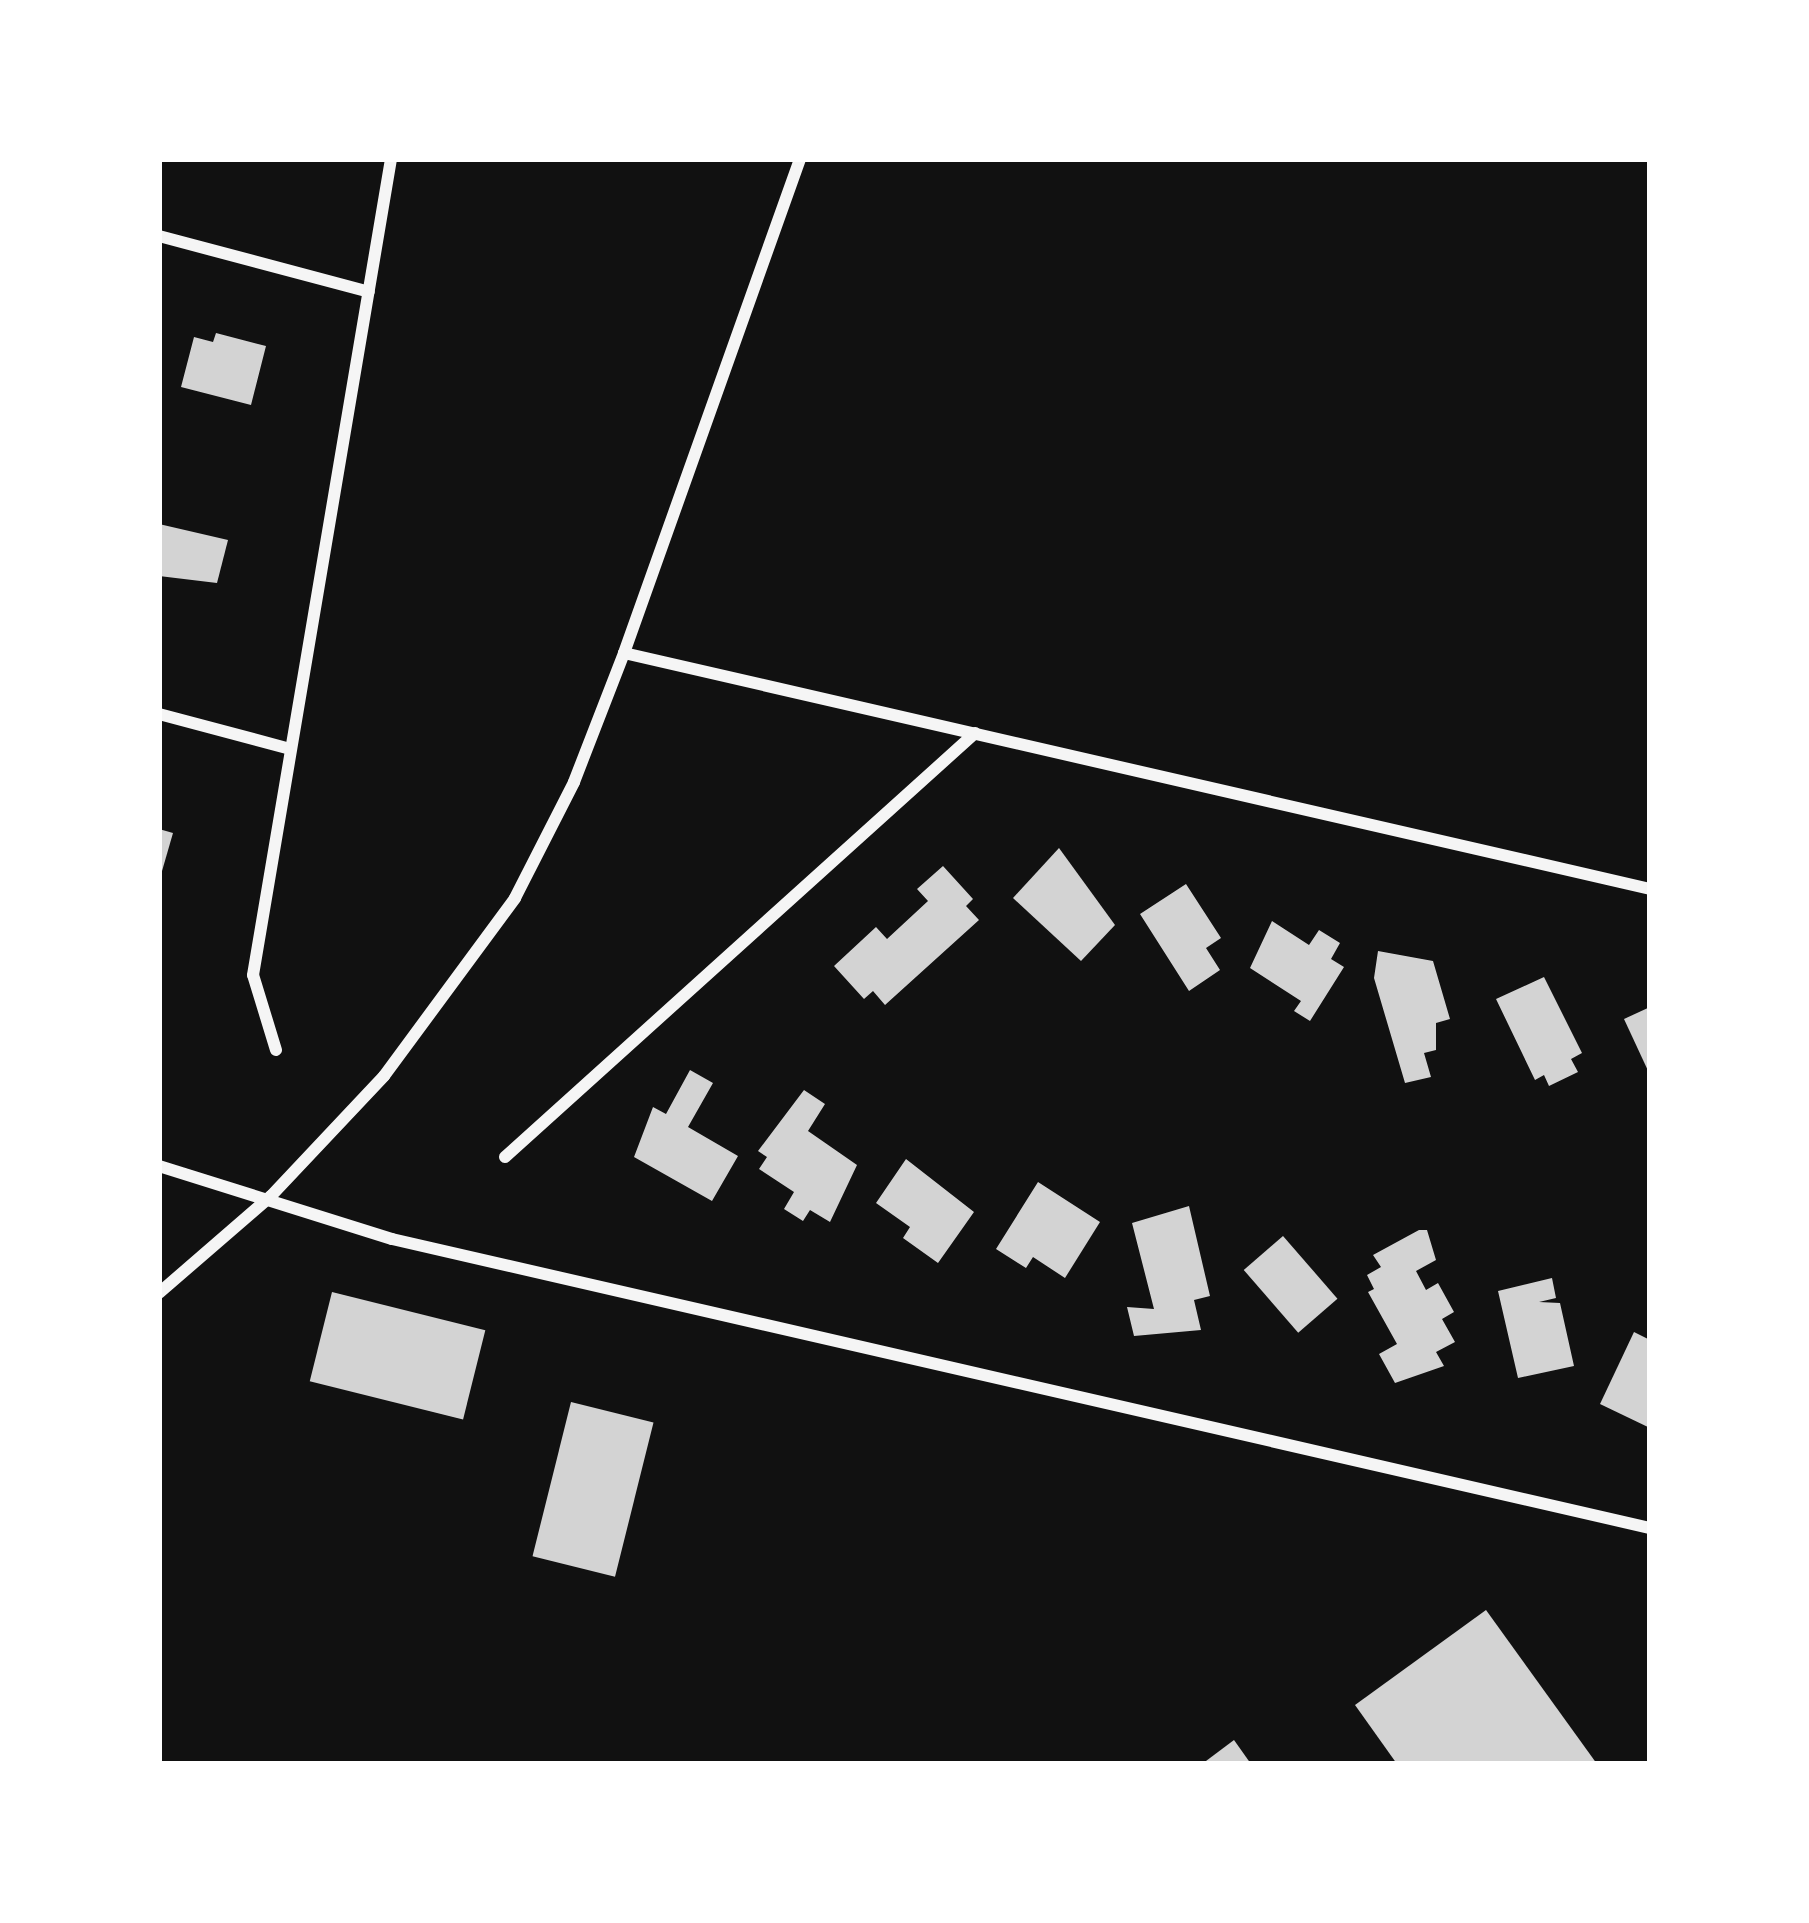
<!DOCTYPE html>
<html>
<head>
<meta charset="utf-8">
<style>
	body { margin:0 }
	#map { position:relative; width:1809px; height:1923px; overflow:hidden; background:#111; font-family:Overpass,sans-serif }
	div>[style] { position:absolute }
	.building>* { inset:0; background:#d3d3d3; transform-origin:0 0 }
	.minor>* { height:12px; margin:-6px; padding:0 6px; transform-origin:6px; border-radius:6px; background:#f5f5f5 }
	span { translate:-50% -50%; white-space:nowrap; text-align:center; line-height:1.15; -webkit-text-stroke:9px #fff; paint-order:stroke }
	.frame { position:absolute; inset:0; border:162px solid #fff; pointer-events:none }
</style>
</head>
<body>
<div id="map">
	<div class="building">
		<div style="clip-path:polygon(216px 333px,266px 346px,251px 405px,181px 387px,194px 337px,213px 342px)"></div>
		<div style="clip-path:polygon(159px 524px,228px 540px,217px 583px,159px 576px)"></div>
		<div style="clip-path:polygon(159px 829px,173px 833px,160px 878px,159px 877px)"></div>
		<div style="clip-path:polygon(1059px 848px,1115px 925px,1081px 961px,1013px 898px)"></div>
		<div style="clip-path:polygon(943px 866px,973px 899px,966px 906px,979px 920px,885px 1005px,873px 991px,864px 999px,834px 966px,876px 927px,887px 939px,928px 901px,917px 889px)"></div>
		<div style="clip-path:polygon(1186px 884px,1221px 938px,1206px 948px,1220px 970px,1189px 991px,1140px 914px)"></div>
		<div style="clip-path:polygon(1272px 921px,1309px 945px,1319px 930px,1340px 943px,1331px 959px,1344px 967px,1310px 1021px,1294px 1011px,1301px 1001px,1250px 968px)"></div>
		<div style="clip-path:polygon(1378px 951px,1433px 961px,1450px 1019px,1436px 1023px,1436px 1050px,1424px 1053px,1431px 1077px,1405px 1083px,1374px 978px)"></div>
		<div style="clip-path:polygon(1544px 977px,1582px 1053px,1571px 1059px,1578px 1072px,1549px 1086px,1544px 1075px,1535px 1080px,1496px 999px)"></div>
		<div style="clip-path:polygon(1650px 1007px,1650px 1075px,1624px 1019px)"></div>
		<div style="clip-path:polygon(690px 1070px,713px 1083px,688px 1127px,738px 1156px,712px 1201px,634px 1157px,653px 1107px,666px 1114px)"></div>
		<div style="clip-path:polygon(804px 1090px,825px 1104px,808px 1131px,857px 1165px,830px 1222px,810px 1210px,803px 1221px,784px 1209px,794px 1192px,759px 1169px,767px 1157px,758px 1151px)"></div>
		<div style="clip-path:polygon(906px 1159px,974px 1212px,938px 1263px,903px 1238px,910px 1227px,876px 1203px)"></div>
		<div style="clip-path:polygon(1038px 1182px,1100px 1222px,1065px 1278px,1033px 1257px,1026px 1268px,996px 1249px)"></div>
		<div style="clip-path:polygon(1189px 1206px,1210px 1296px,1194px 1300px,1201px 1330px,1134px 1336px,1127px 1307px,1154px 1309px,1132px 1223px)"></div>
		<div style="clip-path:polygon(1419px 1230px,1427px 1230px,1436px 1260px,1416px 1271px,1426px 1290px,1438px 1283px,1454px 1312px,1442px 1319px,1455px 1342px,1436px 1352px,1444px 1366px,1395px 1383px,1379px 1354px,1397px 1344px,1368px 1292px,1374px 1289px,1367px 1275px,1381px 1267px,1373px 1255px)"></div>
		<div style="left:1283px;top:1236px;width:83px;height:52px;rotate:49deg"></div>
		<div style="clip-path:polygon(1552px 1278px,1556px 1298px,1539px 1302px,1560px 1303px,1574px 1366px,1518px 1378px,1498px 1291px)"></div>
		<div style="left:332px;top:1292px;width:158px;height:92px;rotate:14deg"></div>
		<div style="clip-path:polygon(1634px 1332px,1650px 1340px,1650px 1428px,1600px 1404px)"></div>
		<div style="left:571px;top:1402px;width:85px;height:159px;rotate:14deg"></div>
		<div style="clip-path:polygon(1486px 1610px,1597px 1764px,1397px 1764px,1355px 1705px)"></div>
		<div style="clip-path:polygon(1234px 1740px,1251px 1764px,1202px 1764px)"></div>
	</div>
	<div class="minor">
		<div style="left:159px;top:236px;width:217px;rotate:14.9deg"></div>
		<div style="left:624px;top:653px;width:1053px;rotate:12.95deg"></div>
		<div style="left:159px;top:714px;width:132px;rotate:14.9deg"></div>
		<div style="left:276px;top:1050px;width:78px;rotate:-107deg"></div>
		<div style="left:253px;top:975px;width:828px;rotate:-80.4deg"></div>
		<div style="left:505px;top:1157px;width:633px;rotate:-42.05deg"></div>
		<div style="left:159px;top:1166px;width:244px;rotate:17.4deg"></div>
		<div style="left:392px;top:1239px;width:1291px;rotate:12.94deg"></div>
		<div style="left:159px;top:1293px;width:148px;rotate:-40.9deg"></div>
		<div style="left:271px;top:1196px;width:165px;rotate:-46.7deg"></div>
		<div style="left:384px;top:1076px;width:221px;rotate:-53.6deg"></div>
		<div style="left:515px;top:898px;width:130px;rotate:-63deg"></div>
		<div style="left:574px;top:782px;width:138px;rotate:-68.8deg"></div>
		<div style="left:624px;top:653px;width:524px;rotate:-70.39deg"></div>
	</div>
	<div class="frame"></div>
</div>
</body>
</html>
